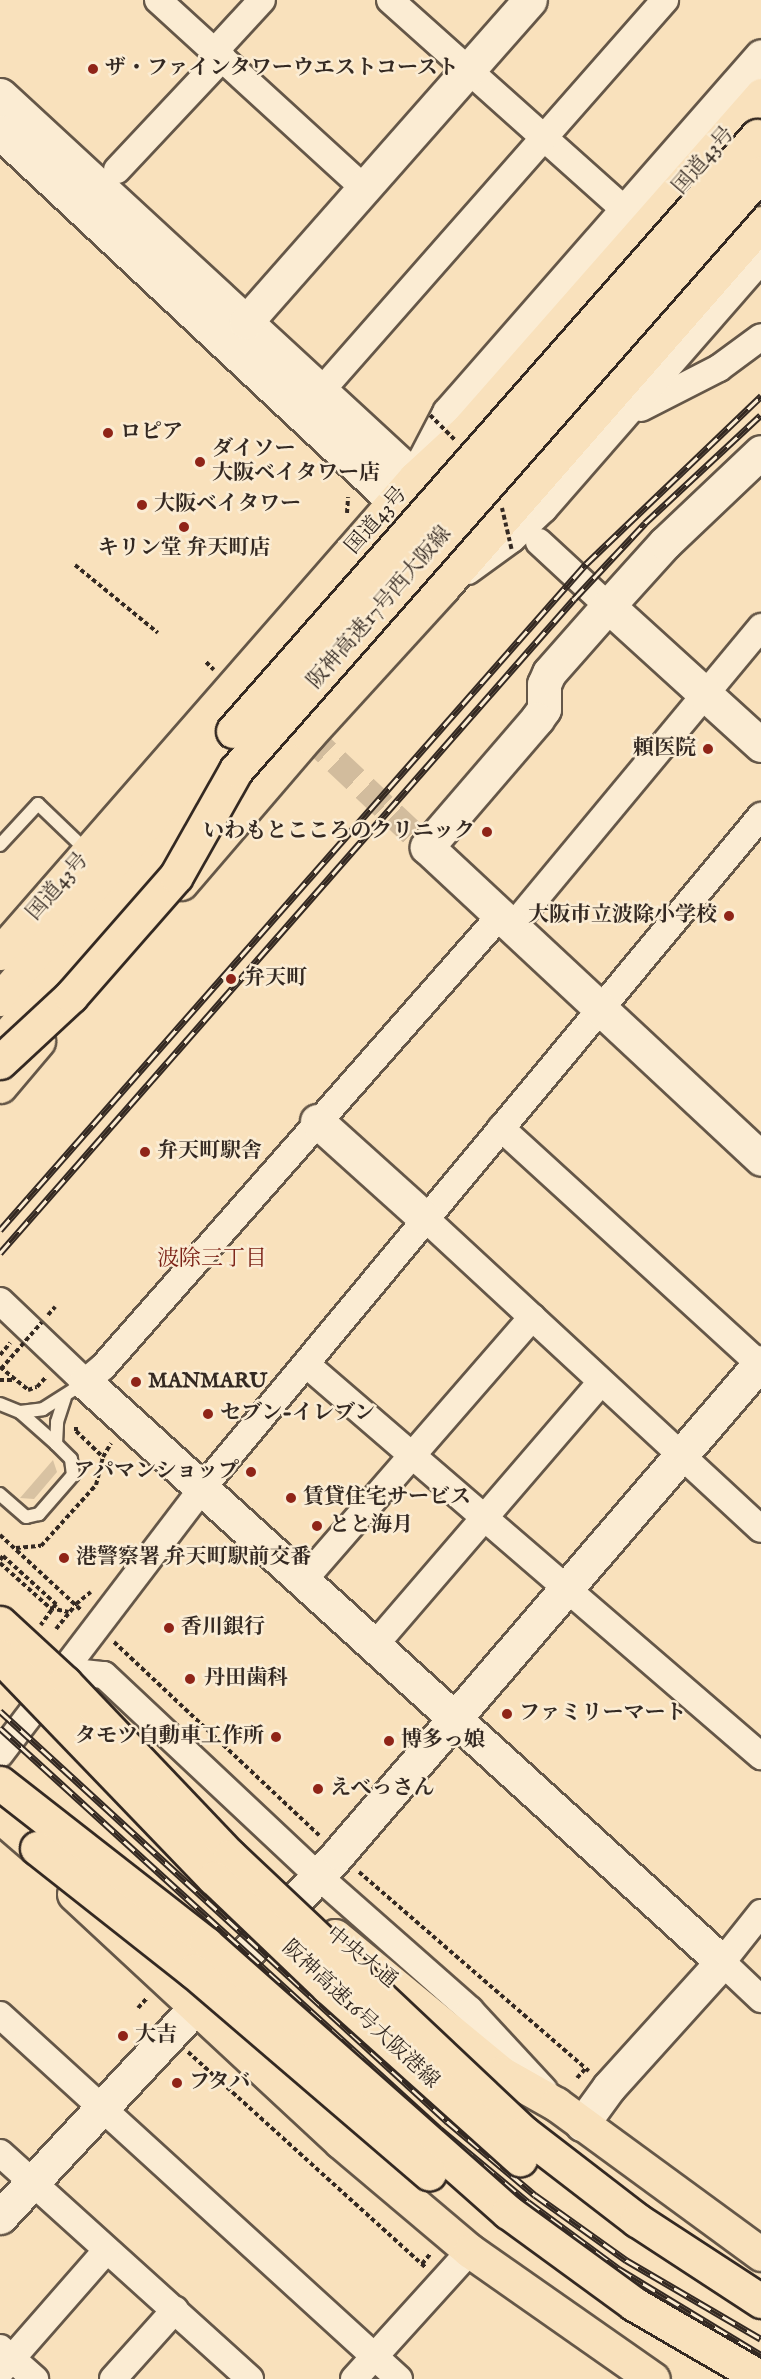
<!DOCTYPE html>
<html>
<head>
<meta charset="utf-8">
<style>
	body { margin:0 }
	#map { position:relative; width:761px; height:2379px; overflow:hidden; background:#f9e1bc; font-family:"IM FELL English","Noto Serif JP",serif }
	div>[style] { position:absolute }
	.green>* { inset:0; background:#d8c2a2 }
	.street-tunnel>* { height:26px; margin-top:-13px; transform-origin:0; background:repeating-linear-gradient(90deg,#d2bc9d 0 26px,transparent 0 39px) }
	.path>* { height:4px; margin-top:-2px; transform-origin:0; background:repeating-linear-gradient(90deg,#342922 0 4.5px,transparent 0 7.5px) }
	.roads { filter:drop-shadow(2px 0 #655748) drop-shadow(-2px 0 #655748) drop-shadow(0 2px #655748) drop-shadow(0 -2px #655748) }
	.lane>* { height:12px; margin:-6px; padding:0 6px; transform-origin:6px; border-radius:6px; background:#fbecd3 }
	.street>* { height:26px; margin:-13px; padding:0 13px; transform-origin:13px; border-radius:13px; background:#fbecd3 }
	.secondary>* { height:33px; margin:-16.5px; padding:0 16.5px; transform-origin:16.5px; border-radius:16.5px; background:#fbecd3 }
	.primary>* { height:33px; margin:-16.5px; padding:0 16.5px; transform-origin:16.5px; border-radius:16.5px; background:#f9e1bc }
	.highway>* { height:33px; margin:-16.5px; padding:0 16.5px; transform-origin:16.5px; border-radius:16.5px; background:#f9e1bc }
	.rail>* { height:7px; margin-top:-3.5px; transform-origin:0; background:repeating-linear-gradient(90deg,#fbecd3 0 14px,#342922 0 28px); box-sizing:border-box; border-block:2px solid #342922 }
	.path-bridge>* { height:4px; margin-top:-2px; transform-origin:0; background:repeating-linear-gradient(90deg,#342922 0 4.5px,transparent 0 7.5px) }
	.bridges { filter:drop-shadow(2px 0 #342922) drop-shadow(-2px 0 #342922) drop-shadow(0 2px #342922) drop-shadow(0 -2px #342922) }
	.highway-bridge>* { height:33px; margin:-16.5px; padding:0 16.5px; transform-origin:16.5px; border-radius:16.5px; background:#f9e1bc }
	.dots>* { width:16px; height:16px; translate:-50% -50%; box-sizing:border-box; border:3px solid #fbecd3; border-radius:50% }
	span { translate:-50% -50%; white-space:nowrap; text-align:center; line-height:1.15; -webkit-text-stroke:5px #fbecd3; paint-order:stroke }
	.poi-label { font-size:21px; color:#342922; font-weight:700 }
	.left { translate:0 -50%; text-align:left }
	.right { translate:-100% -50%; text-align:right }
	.street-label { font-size:21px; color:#342922 }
	.neighbourhood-label { font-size:22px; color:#7a1f14 }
</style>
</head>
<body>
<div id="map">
	<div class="green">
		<div style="clip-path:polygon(53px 1460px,57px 1472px,34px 1499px,20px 1498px)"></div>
	</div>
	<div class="street-tunnel">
		<div style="left:308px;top:735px;width:163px;rotate:43.3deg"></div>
	</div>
	<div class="path">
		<div style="left:347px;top:513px;width:16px;rotate:-86deg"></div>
		<div style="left:75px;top:565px;width:107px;rotate:39.3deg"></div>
		<div style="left:206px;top:662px;width:11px;rotate:45deg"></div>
		<div style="left:48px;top:1315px;width:11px;rotate:-49deg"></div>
		<div style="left:0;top:1355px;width:16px;rotate:-50deg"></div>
		<div style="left:0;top:1367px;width:36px;rotate:39deg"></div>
		<div style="left:28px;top:1390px;width:9px;rotate:-18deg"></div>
		<div style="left:37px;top:1387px;width:13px;rotate:-48deg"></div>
		<div style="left:0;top:1380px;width:13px"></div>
		<div style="left:76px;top:1427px;width:4px;rotate:90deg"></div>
		<div style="left:76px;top:1431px;width:37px;rotate:44deg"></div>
		<div style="left:0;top:1535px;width:110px;rotate:42.8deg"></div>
		<div style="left:16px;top:1548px;width:25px;rotate:-5deg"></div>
		<div style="left:41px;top:1546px;width:82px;rotate:-48deg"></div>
		<div style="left:96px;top:1485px;width:29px;rotate:-76deg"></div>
		<div style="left:103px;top:1457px;width:16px;rotate:-60deg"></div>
		<div style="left:0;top:1563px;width:67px;rotate:42deg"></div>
		<div style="left:50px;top:1608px;width:19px;rotate:12deg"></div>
		<div style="left:56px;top:1629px;width:32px;rotate:-51deg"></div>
		<div style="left:76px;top:1604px;width:19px;rotate:-39deg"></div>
		<div style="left:114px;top:1642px;width:282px;rotate:43.3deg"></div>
		<div style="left:359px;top:1872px;width:304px;rotate:40.9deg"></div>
		<div style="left:138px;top:2008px;width:13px;rotate:-48deg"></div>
		<div style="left:188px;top:2052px;width:320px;rotate:42.2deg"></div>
		<div style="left:577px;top:2078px;width:13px;rotate:-48deg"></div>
		<div style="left:422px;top:2264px;width:13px;rotate:-51deg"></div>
	</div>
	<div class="roads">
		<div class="lane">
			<div style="left:0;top:845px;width:56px;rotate:-47.2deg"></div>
			<div style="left:38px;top:804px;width:69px;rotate:43.8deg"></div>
			<div style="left:0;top:1404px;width:22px;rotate:22deg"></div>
			<div style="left:20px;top:1412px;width:48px;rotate:41.6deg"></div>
			<div style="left:56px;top:1444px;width:21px;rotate:45deg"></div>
			<div style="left:71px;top:1459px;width:16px;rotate:83deg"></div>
			<div style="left:73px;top:1475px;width:52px;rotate:131.1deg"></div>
			<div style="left:39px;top:1514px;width:13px;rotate:167deg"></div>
			<div style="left:26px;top:1517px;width:35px;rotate:-139deg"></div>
			<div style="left:20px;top:1412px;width:23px;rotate:-7deg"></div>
			<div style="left:43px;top:1409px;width:49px;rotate:-32.4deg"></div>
			<div style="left:56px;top:1444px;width:22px;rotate:-87deg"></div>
			<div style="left:57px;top:1422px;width:25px;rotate:-72deg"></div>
		</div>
		<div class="street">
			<div style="left:158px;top:0;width:277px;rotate:42.4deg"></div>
			<div style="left:390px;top:0;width:318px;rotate:41.8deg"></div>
			<div style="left:215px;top:51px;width:69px;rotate:-47.3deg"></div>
			<div style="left:117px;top:170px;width:154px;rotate:-46.8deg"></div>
			<div style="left:321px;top:391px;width:521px;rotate:-48.66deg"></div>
			<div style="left:641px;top:408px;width:88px;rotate:-27.1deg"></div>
			<div style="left:719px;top:368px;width:52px;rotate:-36.4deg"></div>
			<div style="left:539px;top:542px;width:94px;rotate:42.8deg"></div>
			<div style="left:468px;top:571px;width:54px;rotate:-36deg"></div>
			<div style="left:512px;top:539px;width:44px;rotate:-43.2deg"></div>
			<div style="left:544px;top:509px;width:330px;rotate:-48.9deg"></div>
			<div style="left:512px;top:927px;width:390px;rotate:-50.3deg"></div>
			<div style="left:501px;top:1128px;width:352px;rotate:42.4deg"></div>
			<div style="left:426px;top:1219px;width:456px;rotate:42.8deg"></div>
			<div style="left:0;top:1301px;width:117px;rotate:43.6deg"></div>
			<div style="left:85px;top:1382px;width:23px;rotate:-40deg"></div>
			<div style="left:103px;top:1367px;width:599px;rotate:-48.65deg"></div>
			<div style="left:306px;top:1364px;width:601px;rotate:40.75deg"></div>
			<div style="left:302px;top:1582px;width:351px;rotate:-49deg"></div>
			<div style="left:374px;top:1646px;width:347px;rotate:-49.3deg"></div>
			<div style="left:65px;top:1671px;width:39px;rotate:6deg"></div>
			<div style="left:104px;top:1675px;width:292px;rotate:43.2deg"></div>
			<div style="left:317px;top:1875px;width:204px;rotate:41.4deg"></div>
			<div style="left:470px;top:2010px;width:109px;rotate:47.2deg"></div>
			<div style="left:0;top:1754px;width:330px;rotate:-52.7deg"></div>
			<div style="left:200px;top:1491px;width:878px;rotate:-50.27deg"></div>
			<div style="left:761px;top:1913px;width:63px;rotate:128.5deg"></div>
			<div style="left:722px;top:1962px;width:54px;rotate:43.5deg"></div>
			<div style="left:0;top:2015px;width:540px;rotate:42.37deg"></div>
			<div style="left:0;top:2153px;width:337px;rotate:42.1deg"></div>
			<div style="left:0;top:2348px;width:47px;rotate:41.5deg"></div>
			<div style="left:0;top:2372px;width:161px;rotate:-48.8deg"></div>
			<div style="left:113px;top:2379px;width:93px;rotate:-48.1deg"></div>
			<div style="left:354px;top:2379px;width:173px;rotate:-47.8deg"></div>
		</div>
		<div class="secondary">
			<div style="left:0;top:95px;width:565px;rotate:42.7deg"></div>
			<div style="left:415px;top:478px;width:73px;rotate:-62.4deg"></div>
			<div style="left:449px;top:413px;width:474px;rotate:-48.8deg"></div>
			<div style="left:0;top:132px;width:540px;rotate:43.12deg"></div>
			<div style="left:246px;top:322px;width:429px;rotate:-48.6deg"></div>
			<div style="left:608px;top:606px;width:85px;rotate:-47.9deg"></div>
			<div style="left:665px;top:543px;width:132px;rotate:-43.5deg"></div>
			<div style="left:761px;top:745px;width:207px;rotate:-137.7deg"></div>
			<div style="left:608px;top:606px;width:89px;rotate:131.4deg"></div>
			<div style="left:549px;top:673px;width:12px;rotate:114deg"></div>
			<div style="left:544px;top:684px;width:25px;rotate:90deg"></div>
			<div style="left:544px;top:709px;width:12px;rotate:125deg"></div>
			<div style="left:537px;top:719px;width:169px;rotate:130.7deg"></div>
			<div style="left:427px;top:847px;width:457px;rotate:43deg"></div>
			<div style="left:317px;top:1121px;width:147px;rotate:42deg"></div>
			<div style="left:85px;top:1382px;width:861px;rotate:42.32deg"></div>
			<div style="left:722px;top:1962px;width:169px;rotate:132.1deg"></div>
			<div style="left:609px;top:2087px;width:46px;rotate:126.1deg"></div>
			<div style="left:0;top:2217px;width:497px;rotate:-47deg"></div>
			<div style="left:339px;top:1853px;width:647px;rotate:-49.32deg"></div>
		</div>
		<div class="primary">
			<div style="left:74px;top:1894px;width:364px;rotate:42.9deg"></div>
			<div style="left:341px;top:2142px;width:169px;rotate:40.2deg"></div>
			<div style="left:470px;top:2251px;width:223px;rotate:35deg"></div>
			<div style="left:335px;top:1936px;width:215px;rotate:39.5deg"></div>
			<div style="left:501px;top:2073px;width:63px;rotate:29.4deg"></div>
			<div style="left:556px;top:2104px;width:254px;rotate:36.2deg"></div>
		</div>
		<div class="highway">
			<div style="left:181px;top:883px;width:195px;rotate:-49.4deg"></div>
			<div style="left:308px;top:735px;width:199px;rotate:-47.6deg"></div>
			<div style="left:442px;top:588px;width:485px;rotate:-48.8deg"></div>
			<div style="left:0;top:953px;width:631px;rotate:-48.86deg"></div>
			<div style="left:415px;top:478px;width:71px;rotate:-42.7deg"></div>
			<div style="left:467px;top:430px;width:446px;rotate:-48.7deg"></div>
			<div style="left:0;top:999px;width:355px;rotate:-49deg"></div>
			<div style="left:0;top:1044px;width:321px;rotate:-49.3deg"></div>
			<div style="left:0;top:1086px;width:59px;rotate:-49.8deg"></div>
			<div style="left:0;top:1816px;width:49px;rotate:40.9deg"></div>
		</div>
	</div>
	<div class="rail">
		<div style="left:0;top:1230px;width:887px;rotate:-48.66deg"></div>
		<div style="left:586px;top:564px;width:243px;rotate:-43.8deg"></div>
		<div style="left:0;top:1253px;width:870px;rotate:-48.73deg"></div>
		<div style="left:574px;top:599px;width:104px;rotate:-46.9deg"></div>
		<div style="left:645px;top:523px;width:158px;rotate:-43deg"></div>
		<div style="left:0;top:1711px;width:607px;rotate:42.53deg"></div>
		<div style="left:447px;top:2121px;width:115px;rotate:40.1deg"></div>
		<div style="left:535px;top:2195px;width:112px;rotate:35.5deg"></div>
		<div style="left:626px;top:2260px;width:156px;rotate:30.3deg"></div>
		<div style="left:0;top:1728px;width:595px;rotate:42.34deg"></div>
		<div style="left:440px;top:2129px;width:114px;rotate:39.7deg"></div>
		<div style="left:528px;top:2202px;width:113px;rotate:36.4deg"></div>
		<div style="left:619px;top:2269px;width:166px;rotate:31.2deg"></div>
	</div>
	<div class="path-bridge">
		<div style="left:430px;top:415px;width:35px;rotate:45deg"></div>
		<div style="left:502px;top:508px;width:44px;rotate:76.9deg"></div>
		<div style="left:1px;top:1369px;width:62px;rotate:-48.9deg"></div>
		<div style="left:0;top:1560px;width:5px;rotate:-53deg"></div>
		<div style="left:3px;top:1556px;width:72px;rotate:42.2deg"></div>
		<div style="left:56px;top:1604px;width:26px;rotate:126deg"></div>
	</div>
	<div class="bridges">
		<div class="highway-bridge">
			<div style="left:233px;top:731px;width:793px;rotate:-48.63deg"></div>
			<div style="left:0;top:1062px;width:97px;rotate:-42.9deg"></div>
			<div style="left:71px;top:996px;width:159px;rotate:-48.8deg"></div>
			<div style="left:176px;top:876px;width:122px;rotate:-60.5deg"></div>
			<div style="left:236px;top:770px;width:795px;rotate:-48.67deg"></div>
			<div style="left:0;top:1623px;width:88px;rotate:42.7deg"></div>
			<div style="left:65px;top:1683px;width:239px;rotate:46.4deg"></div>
			<div style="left:230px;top:1856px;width:404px;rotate:43.3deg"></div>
			<div style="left:524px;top:2133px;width:143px;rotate:37.6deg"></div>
			<div style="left:637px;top:2220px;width:148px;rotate:33.2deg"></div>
			<div style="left:0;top:1656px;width:308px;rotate:46.1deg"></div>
			<div style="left:214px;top:1878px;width:158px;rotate:43.7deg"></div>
			<div style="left:328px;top:1987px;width:258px;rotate:41.9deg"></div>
			<div style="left:0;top:1783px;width:261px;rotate:38deg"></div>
			<div style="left:206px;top:1944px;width:404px;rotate:41.6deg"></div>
			<div style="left:508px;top:2212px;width:156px;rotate:36.1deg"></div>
			<div style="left:634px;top:2304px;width:147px;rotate:30.2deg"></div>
			<div style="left:37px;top:1848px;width:199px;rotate:38.3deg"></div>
			<div style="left:193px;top:1971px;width:311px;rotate:40.6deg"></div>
		</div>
	</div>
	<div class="dots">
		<div style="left:93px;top:69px;background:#8f2418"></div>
		<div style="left:108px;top:433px;background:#8f2418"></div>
		<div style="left:200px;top:462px;background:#8f2418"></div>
		<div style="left:142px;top:505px;background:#8f2418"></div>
		<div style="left:184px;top:527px;background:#8f2418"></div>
		<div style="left:708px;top:749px;background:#8f2418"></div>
		<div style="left:487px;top:832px;background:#8f2418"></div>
		<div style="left:729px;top:916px;background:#8f2418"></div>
		<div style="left:231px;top:979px;background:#8f2418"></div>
		<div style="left:145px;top:1152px;background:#8f2418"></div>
		<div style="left:136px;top:1382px;background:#8f2418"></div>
		<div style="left:208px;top:1414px;background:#8f2418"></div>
		<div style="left:251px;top:1472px;background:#8f2418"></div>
		<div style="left:291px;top:1498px;background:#8f2418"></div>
		<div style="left:317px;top:1526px;background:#8f2418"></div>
		<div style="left:64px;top:1558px;background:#8f2418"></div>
		<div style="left:169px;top:1628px;background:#8f2418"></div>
		<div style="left:190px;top:1679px;background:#8f2418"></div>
		<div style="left:507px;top:1714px;background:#8f2418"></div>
		<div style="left:276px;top:1737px;background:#8f2418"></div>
		<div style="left:389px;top:1741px;background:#8f2418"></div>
		<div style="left:318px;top:1789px;background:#8f2418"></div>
		<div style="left:123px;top:2036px;background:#8f2418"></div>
		<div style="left:177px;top:2083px;background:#8f2418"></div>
	</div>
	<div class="poi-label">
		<span class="left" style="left:105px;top:69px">ザ・ファインタワーウエストコースト</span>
		<span class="left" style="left:120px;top:433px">ロピア</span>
		<span class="left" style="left:212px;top:462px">ダイソー<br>大阪ベイタワー店</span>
		<span class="left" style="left:154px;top:505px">大阪ベイタワー</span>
		<span style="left:184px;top:549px">キリン堂 弁天町店</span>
		<span class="right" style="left:696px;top:749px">頼医院</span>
		<span class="right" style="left:475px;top:832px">いわもとこころのクリニック</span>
		<span class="right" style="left:717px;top:916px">大阪市立波除小学校</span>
		<span class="left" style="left:244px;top:979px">弁天町</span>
		<span class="left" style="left:157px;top:1152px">弁天町駅舎</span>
		<span class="left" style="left:148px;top:1382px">MANMARU</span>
		<span class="left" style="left:220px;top:1414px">セブン-イレブン</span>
		<span class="right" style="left:239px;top:1472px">アパマンショップ</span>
		<span class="left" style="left:303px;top:1498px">賃貸住宅サービス</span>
		<span class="left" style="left:329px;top:1526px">とと海月</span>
		<span class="left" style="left:76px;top:1558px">港警察署 弁天町駅前交番</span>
		<span class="left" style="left:181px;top:1628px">香川銀行</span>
		<span class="left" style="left:204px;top:1679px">丹田歯科</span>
		<span class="left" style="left:519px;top:1714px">ファミリーマート</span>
		<span class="right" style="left:264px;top:1737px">タモツ自動車工作所</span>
		<span class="left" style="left:401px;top:1741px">博多っ娘</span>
		<span class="left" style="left:330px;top:1789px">えべっさん</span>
		<span class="left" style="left:135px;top:2036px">大吉</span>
		<span class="left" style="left:189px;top:2083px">フタバ</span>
	</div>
	<div class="street-label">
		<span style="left:704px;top:161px;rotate:-49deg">国道43号</span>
		<span style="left:377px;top:521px;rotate:-49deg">国道43号</span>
		<span style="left:380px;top:608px;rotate:-49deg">阪神高速17号西大阪線</span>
		<span style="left:58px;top:887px;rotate:-49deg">国道43号</span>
		<span style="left:361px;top:1958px;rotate:39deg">中央大通</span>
		<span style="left:360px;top:2015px;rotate:43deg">阪神高速16号大阪港線</span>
	</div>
	<div class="neighbourhood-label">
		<span style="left:212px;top:1260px">波除三丁目</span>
	</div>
</div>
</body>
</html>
